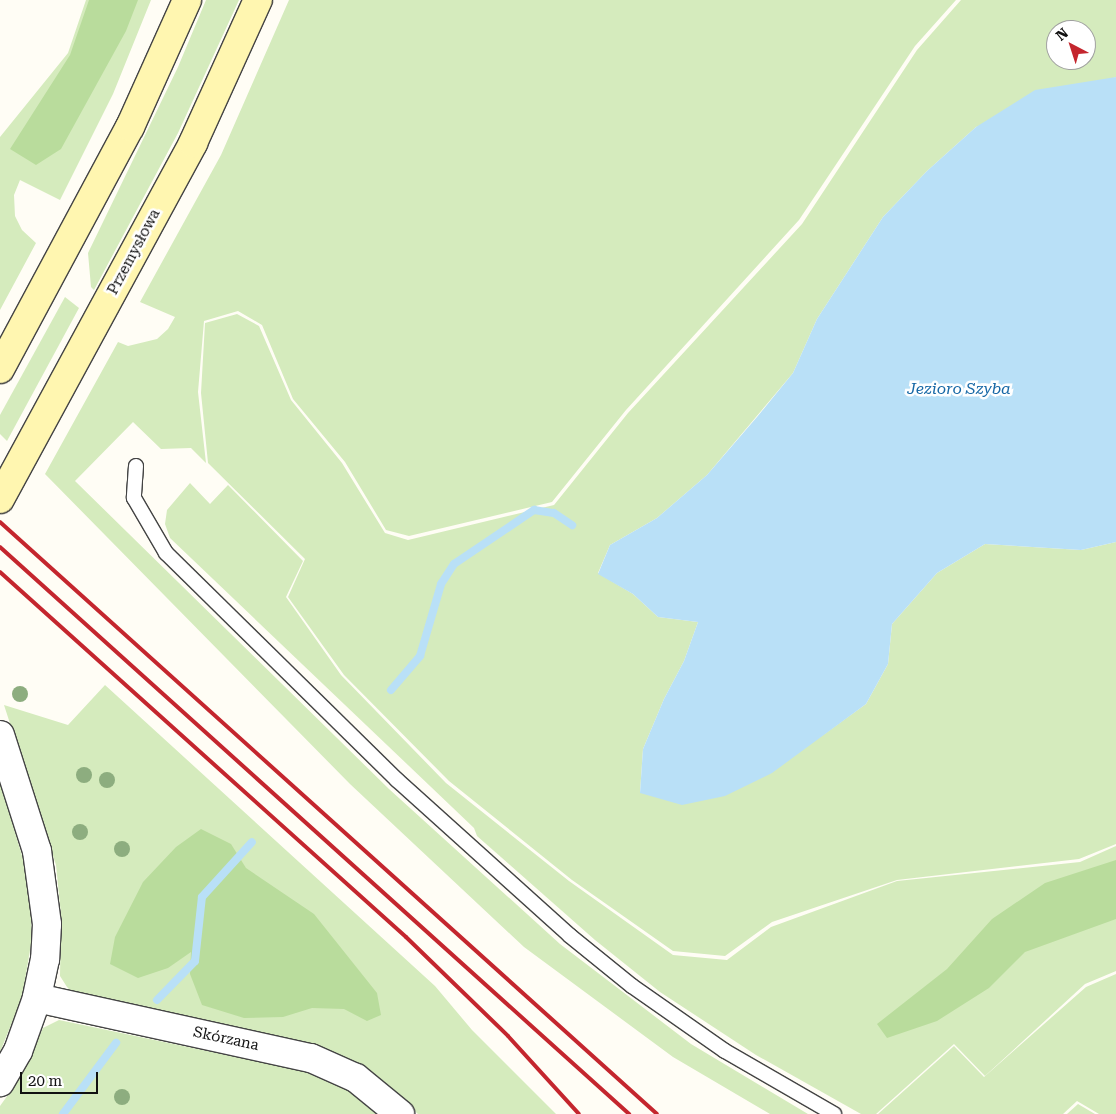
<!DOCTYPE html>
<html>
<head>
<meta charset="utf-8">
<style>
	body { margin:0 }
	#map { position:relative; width:1116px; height:1114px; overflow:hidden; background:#fffdf5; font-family:"Roboto Serif",serif }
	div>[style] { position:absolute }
	.green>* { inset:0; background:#d5ebbd }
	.forest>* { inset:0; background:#b9dc9c }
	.water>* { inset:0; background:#b9e0f7 }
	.stream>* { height:8px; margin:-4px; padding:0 4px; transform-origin:4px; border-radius:4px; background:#b9e0f7 }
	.roads { filter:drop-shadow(1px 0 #444) drop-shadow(-1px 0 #444) drop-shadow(0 1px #444) drop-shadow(0 -1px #444) }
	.service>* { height:14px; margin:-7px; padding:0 7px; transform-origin:7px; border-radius:7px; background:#fff }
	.minor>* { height:28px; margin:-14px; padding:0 14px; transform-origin:14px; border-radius:14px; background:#fff }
	.tertiary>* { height:28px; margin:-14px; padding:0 14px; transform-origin:14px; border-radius:14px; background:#fff }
	.secondary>* { height:28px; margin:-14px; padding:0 14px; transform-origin:14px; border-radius:14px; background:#fff6b0 }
	.rail>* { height:4px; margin:-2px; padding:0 2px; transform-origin:2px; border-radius:2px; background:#c4262e }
	.trees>* { width:16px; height:16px; margin:-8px; border-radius:50%; background:#8dad7f }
	span { translate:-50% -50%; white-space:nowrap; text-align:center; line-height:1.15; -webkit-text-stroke:5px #fff; paint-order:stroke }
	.street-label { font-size:15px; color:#111 }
	.water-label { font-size:16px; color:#1768a6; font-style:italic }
	.north { position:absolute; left:1046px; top:20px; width:50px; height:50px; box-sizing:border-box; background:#fff; border:1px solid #a0a0a0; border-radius:50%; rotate:320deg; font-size:14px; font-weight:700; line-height:20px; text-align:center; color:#111 }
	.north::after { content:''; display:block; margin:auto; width:18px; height:22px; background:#c4262e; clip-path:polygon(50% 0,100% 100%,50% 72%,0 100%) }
	.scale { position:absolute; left:20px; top:1072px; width:78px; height:22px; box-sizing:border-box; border:2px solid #111; border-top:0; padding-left:6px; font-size:15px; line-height:18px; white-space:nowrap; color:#111; -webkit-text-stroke:4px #fff; paint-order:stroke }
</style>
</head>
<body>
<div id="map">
	<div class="green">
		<div style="clip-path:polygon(86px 0,151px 0,113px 94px,60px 200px,20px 180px,14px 195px,15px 216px,22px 230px,36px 243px,0 310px,0 137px,68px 53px)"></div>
		<div style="clip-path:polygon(206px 0,239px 0,178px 133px,94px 290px,91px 287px,88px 253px,178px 67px)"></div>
		<div style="clip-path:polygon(289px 0,956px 0,915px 46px,799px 220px,626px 410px,552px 502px,409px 536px,386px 530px,345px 462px,293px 399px,262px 325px,238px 311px,204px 321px,198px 392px,206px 463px,191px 448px,161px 449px,133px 422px,75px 481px,389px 789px,560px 944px,691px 1044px,808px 1114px,770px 1114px,673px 1057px,524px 947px,350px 784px,45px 474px,118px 342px,128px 346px,157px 339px,168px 329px,175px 317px,140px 302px,221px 155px)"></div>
		<div style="clip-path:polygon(evenodd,961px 0,1116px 0,1116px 77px,976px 127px,927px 171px,883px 217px,817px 319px,793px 373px,707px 475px,657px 518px,610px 545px,598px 573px,633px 594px,658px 617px,698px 622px,684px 661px,664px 699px,643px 749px,640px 793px,823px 735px,866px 704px,888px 664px,892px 624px,937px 573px,985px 544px,1081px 550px,1116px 542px,1116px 844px,1079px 859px,897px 880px,772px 922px,725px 956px,673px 951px,572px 880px,449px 781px,344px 675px,288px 597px,305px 559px,208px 463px,201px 393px,205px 323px,237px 314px,259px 326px,291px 400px,342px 463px,385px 533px,408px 540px,554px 505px,628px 413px,802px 224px,917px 50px,961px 0,1056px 30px,1086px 30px,1086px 60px,1056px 60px,1056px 30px)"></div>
		<div style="clip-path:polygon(65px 297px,79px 308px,7px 441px,0 434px,0 415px)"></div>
		<div style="clip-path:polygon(190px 483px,210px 504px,228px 485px,303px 561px,286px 597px,341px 675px,446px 783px,569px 881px,673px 955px,727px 960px,771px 927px,897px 881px,1080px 862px,1116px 846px,1116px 971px,1085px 984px,985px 1076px,954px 1044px,876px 1114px,861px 1114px,756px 1055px,660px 992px,595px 940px,477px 836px,474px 828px,170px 538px,165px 524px,167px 510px)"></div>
		<div style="clip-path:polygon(105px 685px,435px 986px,472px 1030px,556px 1114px,418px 1114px,387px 1086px,74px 994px,67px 987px,60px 976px,61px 915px,56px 865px,4px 705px,68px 725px)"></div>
		<div style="clip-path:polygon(0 782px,29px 879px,32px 938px,22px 998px,0 1052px)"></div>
		<div style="clip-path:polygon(1116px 974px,1116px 1114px,1099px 1114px,1077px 1101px,1063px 1114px,878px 1114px,954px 1046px,984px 1077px,1086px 987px)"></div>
		<div style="clip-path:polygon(59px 1020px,303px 1071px,351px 1092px,381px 1114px,0 1114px,0 1106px,20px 1078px,43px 1028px)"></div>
		<div style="clip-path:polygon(1078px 1104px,1095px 1114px,1067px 1114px)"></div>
	</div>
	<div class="forest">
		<div style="clip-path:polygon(89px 0,138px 0,126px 31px,61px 149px,36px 165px,10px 149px,70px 55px)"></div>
		<div style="clip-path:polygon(201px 829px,231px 844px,246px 868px,314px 914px,377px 993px,381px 1015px,367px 1021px,344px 1009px,312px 1008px,283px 1017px,244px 1018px,202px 1005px,190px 974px,191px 952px,168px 968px,138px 978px,110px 964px,115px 937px,143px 882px,176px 847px)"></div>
		<div style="clip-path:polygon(1116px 860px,1116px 919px,1025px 952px,989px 988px,937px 1021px,887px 1038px,877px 1024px,947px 969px,992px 919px,1045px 883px)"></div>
	</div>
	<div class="water">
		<div style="clip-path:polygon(1116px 77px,1116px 542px,1081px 550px,985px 544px,937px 573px,892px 624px,888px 664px,866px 704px,772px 773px,725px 796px,682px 805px,640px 793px,643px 749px,664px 699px,684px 661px,698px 622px,658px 617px,633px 594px,598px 574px,610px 545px,657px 518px,707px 475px,757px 417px,793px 373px,817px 319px,883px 217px,927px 171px,976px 127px,1035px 90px)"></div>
	</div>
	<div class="stream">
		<div style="left:391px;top:690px;width:45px;rotate:-49.5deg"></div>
		<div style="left:420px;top:656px;width:75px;rotate:-73.7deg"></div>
		<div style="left:441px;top:584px;width:24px;rotate:-57deg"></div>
		<div style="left:454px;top:564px;width:97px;rotate:-34deg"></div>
		<div style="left:534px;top:510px;width:20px;rotate:9deg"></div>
		<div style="left:554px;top:513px;width:22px;rotate:34deg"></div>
		<div style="left:157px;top:1000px;width:54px;rotate:-45.7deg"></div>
		<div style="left:195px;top:961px;width:64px;rotate:-83.8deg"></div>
		<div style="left:202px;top:897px;width:74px;rotate:-47.7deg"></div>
		<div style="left:63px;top:1114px;width:89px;rotate:-53.3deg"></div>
	</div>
	<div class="roads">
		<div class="service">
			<div style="left:136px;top:466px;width:32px;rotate:94deg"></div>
			<div style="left:134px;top:498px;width:64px;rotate:59.8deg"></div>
			<div style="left:166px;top:553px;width:324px;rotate:44.5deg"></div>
			<div style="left:397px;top:780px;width:232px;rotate:42deg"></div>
			<div style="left:569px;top:935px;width:81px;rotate:39deg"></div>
			<div style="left:632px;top:986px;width:113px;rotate:35deg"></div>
			<div style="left:725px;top:1051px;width:126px;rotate:30deg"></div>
		</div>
		<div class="minor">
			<div style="left:37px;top:998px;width:280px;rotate:12.4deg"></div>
			<div style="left:311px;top:1058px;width:49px;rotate:24deg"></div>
			<div style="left:356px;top:1078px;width:57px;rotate:39.3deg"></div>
		</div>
		<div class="tertiary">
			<div style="left:0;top:735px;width:122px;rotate:72.3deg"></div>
			<div style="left:37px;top:851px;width:74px;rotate:82.2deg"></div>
			<div style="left:47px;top:924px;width:35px;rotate:93deg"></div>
			<div style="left:45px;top:959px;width:40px;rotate:102deg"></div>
			<div style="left:37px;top:998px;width:56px;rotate:109.7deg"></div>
			<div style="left:18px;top:1051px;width:36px;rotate:120deg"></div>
		</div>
		<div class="secondary">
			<div style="left:0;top:369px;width:275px;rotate:-61.8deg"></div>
			<div style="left:130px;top:127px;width:139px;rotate:-65.8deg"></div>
			<div style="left:0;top:499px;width:405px;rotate:-61.5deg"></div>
			<div style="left:193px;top:143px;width:157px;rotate:-65.6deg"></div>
		</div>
	</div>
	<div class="rail">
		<div style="left:0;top:522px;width:884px;rotate:42.02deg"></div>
		<div style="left:0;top:547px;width:847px;rotate:42.03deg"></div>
		<div style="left:0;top:572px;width:546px;rotate:41.96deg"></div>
		<div style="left:406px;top:937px;width:142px;rotate:44.1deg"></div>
		<div style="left:508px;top:1036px;width:105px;rotate:47.7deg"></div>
	</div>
	<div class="trees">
		<div style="left:20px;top:694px"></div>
		<div style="left:84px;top:775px"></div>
		<div style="left:107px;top:780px"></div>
		<div style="left:80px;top:832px"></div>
		<div style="left:122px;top:849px"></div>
		<div style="left:122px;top:1097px"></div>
	</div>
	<div class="street-label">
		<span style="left:134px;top:252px;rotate:-62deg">Przemysłowa</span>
		<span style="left:226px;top:1039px;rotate:12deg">Skórzana</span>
	</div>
	<div class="water-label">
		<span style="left:959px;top:389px">Jezioro Szyba</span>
	</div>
	<div class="north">N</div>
	<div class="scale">20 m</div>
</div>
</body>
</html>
